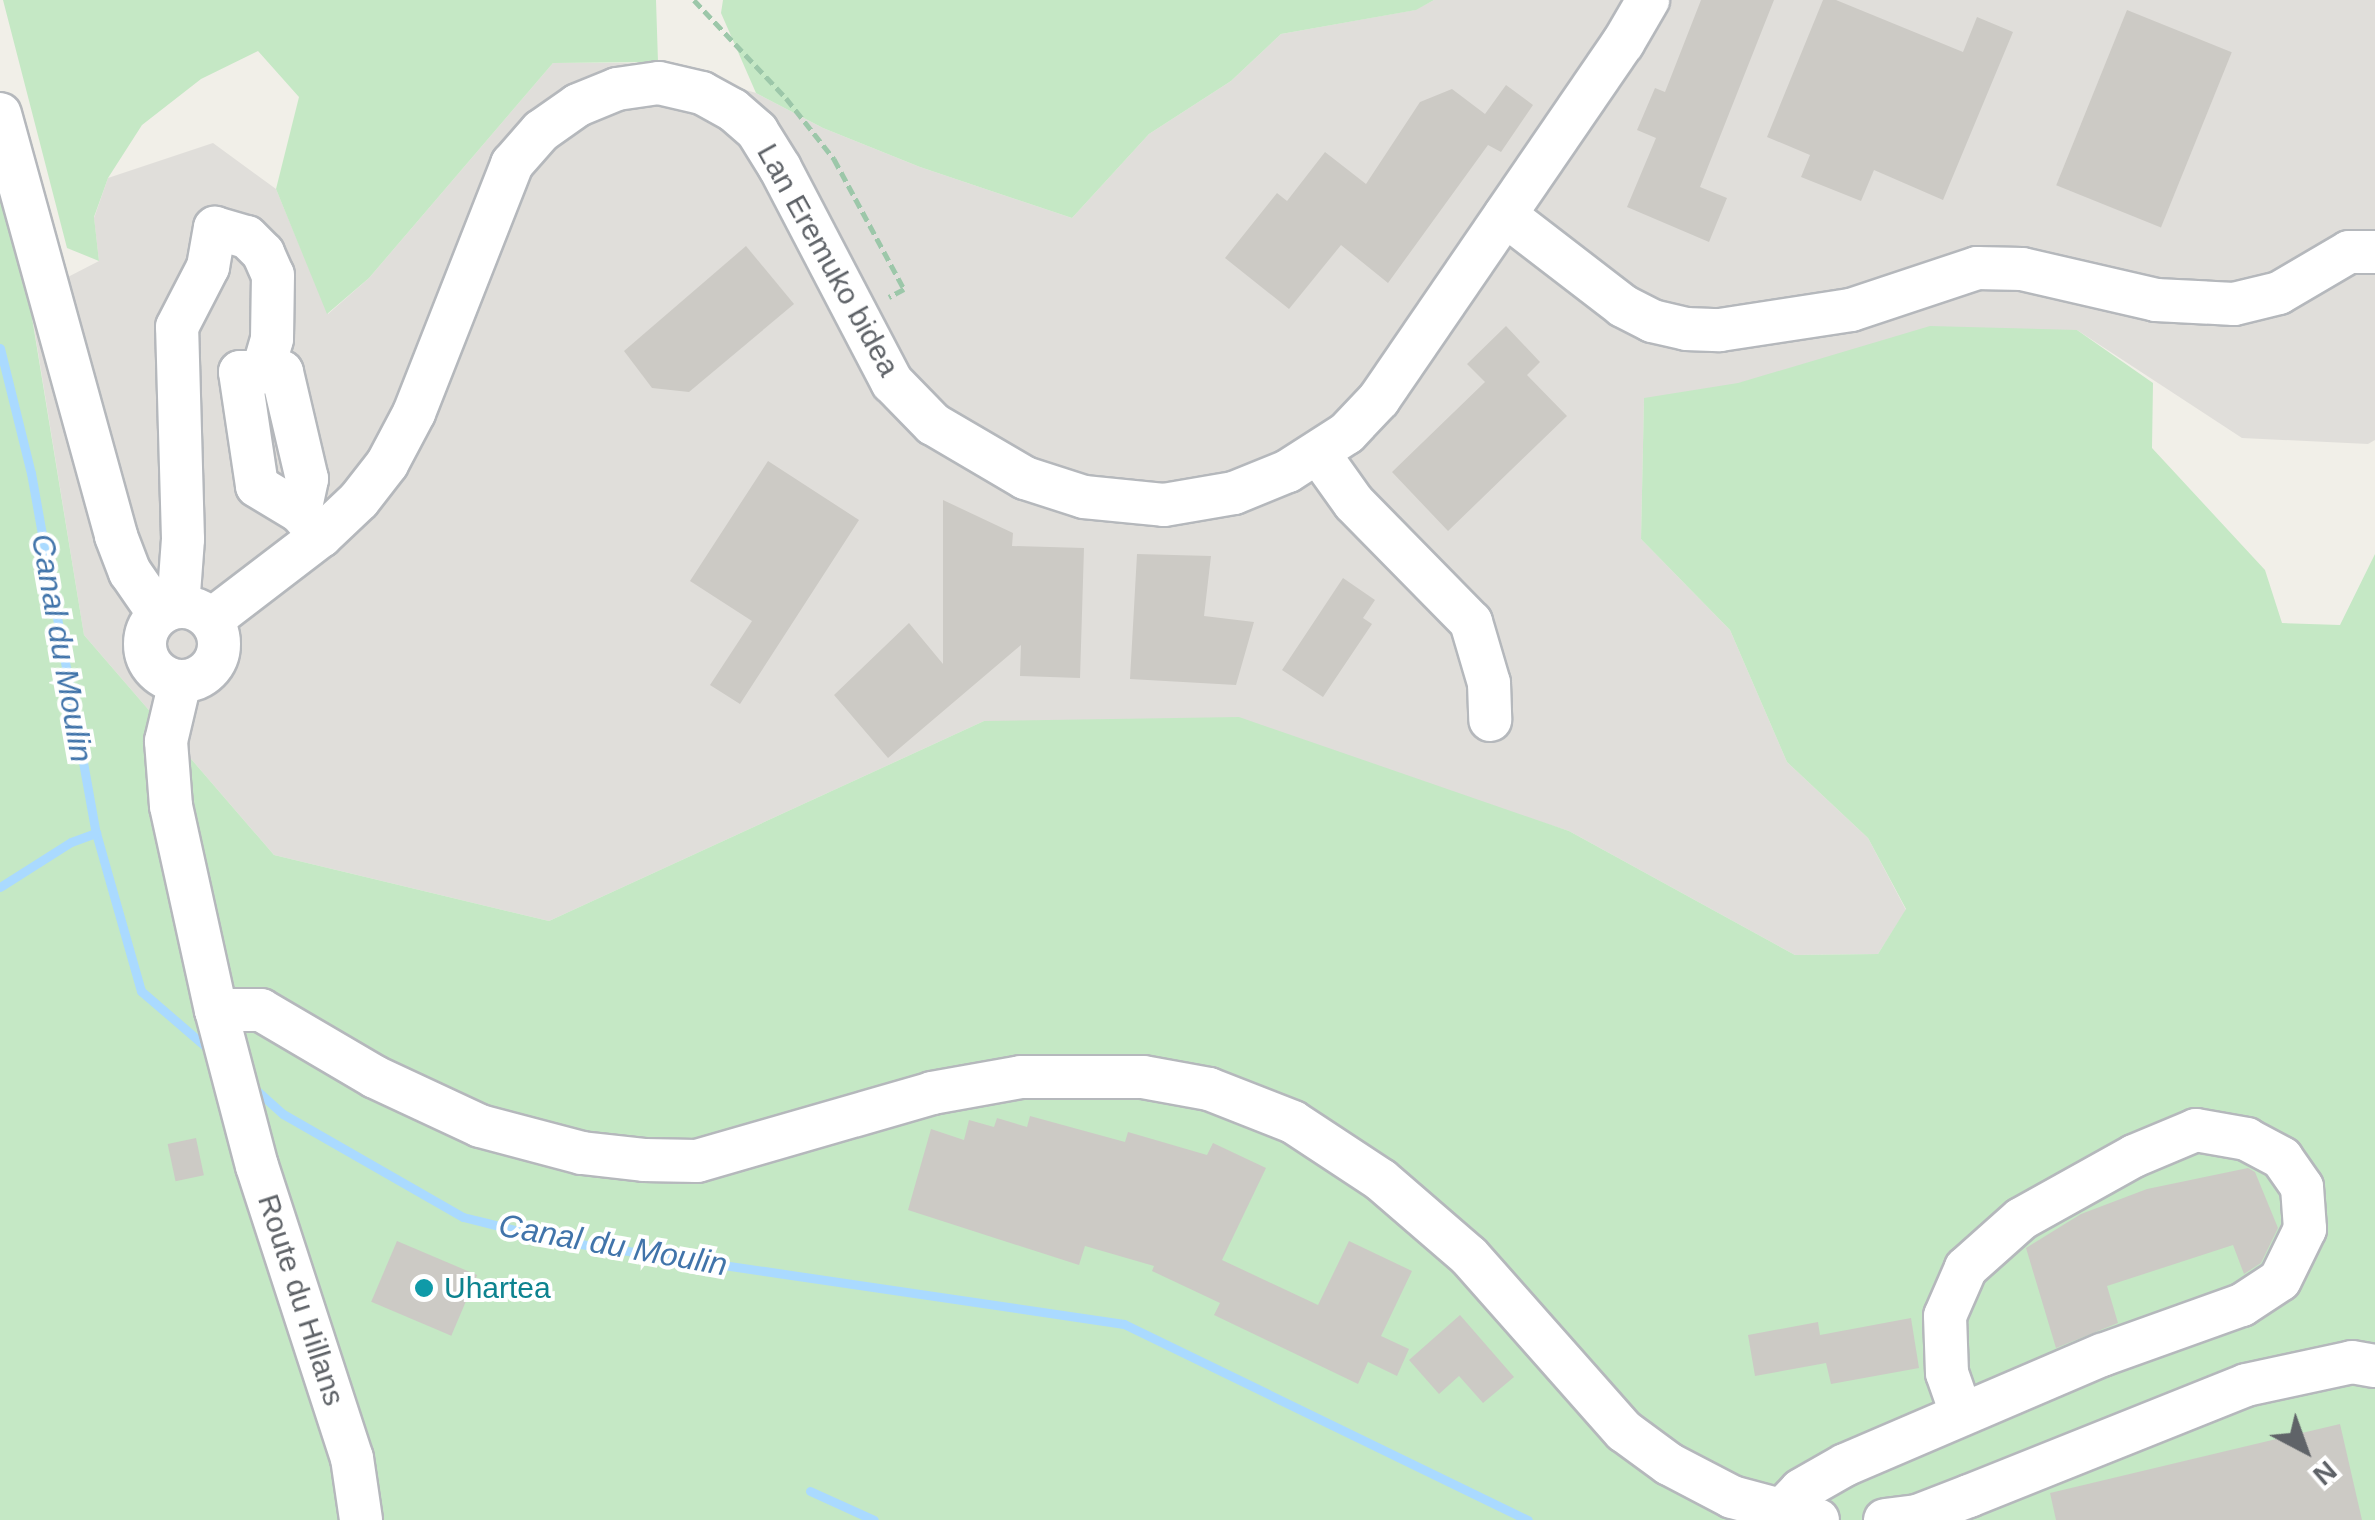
<!DOCTYPE html>
<html>
<head>
<meta charset="utf-8">
<style>
	body { margin:0 }
	#map { position:relative; width:2375px; height:1520px; overflow:hidden; background:#f1efe8; font-family:Arial,sans-serif }
	div>[style] { position:absolute }
	.industrial>* { inset:0; background:#e0deda }
	.green>* { inset:0; background:#c5e8c5 }
	.stream>* { height:9px; margin:-4.5px; padding:0 4.5px; transform-origin:4.5px; border-radius:4.5px; background:#aadaff }
	.building>* { inset:0; background:#cccac5; transform-origin:0 0 }
	.path>* { height:5px; margin-top:-2.5px; transform-origin:0; background:repeating-linear-gradient(90deg,#9cc7a9 0 10px,transparent 0 15px) }
	.roads { filter:drop-shadow(2px 0 #b5b8bc) drop-shadow(-2px 0 #b5b8bc) drop-shadow(0 2px #b5b8bc) drop-shadow(0 -2px #b5b8bc) }
	.minor>* { height:42px; margin:-21px; padding:0 21px; transform-origin:21px; border-radius:21px; background:#fff }
	.minor>.ring { margin:-21px; padding:0; box-sizing:content-box; background:none; border:42px solid #fff; border-radius:50% }
	.dots>* { width:28px; height:28px; translate:-50% -50%; box-sizing:border-box; border:5px solid #fff; border-radius:50% }
	span { translate:-50% -50%; white-space:nowrap; text-align:center; line-height:1.15; -webkit-text-stroke:8px #fff; paint-order:stroke }
	.street-label { font-size:30px; color:#5f6368 }
	.culture-label { font-size:30px; color:#0d838f }
	.left { translate:0 -50%; text-align:left }
	.water-label { font-size:32px; color:#4174aa; font-style:italic }
	.north { position:absolute; left:2255px; top:1400px; width:100px; height:100px; -webkit-text-stroke:8px #fff; paint-order:stroke; rotate:139deg; font-size:28px; font-weight:700; line-height:40px; text-align:center; color:#5f6368 }
	.north::after { content:''; display:block; margin:auto; width:35px; height:45px; background:#5f6368; clip-path:polygon(50% 0,100% 100%,50% 72%,0 100%) }
</style>
</head>
<body>
<div id="map">
	<div class="industrial">
		<div style="clip-path:polygon(1434px 0,2375px 0,2375px 440px,2368px 444px,2242px 438px,2077px 330px,1644px 399px,1641px 539px,1730px 630px,1787px 762px,1868px 838px,1906px 910px,1878px 954px,1795px 955px,1569px 831px,1494px 807px,984px 721px,549px 921px,274px 855px,84px 635px,29px 297px,99px 261px,94px 218px,108px 178px,213px 143px,276px 189px,328px 314px,369px 278px,553px 63px,658px 63px,756px 93px,823px 128px,920px 167px,1072px 218px,1149px 134px,1231px 81px,1281px 34px,1415px 10px)"></div>
	</div>
	<div class="green">
		<div style="clip-path:polygon(3px 0,656px 0,658px 62px,553px 63px,369px 278px,327px 314px,276px 189px,299px 97px,258px 51px,201px 79px,142px 125px,108px 178px,94px 217px,99px 261px,67px 248px)"></div>
		<div style="clip-path:polygon(723px 0,1434px 0,1416px 10px,1281px 34px,1231px 81px,1149px 134px,1072px 218px,920px 167px,823px 128px,756px 93px,721px 13px)"></div>
		<div style="clip-path:polygon(0 122px,84px 635px,274px 855px,549px 921px,984px 721px,1239px 717px,1569px 831px,1795px 955px,1878px 954px,1906px 909px,1868px 838px,1787px 762px,1730px 630px,1641px 539px,1644px 398px,1738px 383px,1930px 326px,2077px 330px,2153px 383px,2152px 448px,2265px 570px,2282px 623px,2340px 625px,2375px 554px,2375px 1520px,0 1520px)"></div>
	</div>
	<div class="stream">
		<div style="left:0;top:348px;width:129px;rotate:76.1deg"></div>
		<div style="left:31px;top:473px;width:366px;rotate:79.8deg"></div>
		<div style="left:96px;top:833px;width:164px;rotate:74.1deg"></div>
		<div style="left:141px;top:991px;width:94px;rotate:40.7deg"></div>
		<div style="left:0;top:887px;width:84px;rotate:-32.4deg"></div>
		<div style="left:71px;top:842px;width:27px;rotate:-20deg"></div>
		<div style="left:254px;top:1088px;width:39px;rotate:42deg"></div>
		<div style="left:283px;top:1114px;width:207px;rotate:29.8deg"></div>
		<div style="left:463px;top:1217px;width:100px;rotate:13.9deg"></div>
		<div style="left:560px;top:1241px;width:570px;rotate:8.37deg"></div>
		<div style="left:1124px;top:1324px;width:449px;rotate:25.9deg"></div>
		<div style="left:810px;top:1491px;width:70px;rotate:24.4deg"></div>
	</div>
	<div class="building">
		<div style="clip-path:polygon(1701px 0,1774px 0,1700px 187px,1727px 198px,1709px 242px,1627px 207px,1656px 138px,1637px 130px,1655px 88px,1665px 92px)"></div>
		<div style="clip-path:polygon(1823px 0,1836px 0,1963px 52px,1977px 17px,2013px 32px,1943px 200px,1874px 170px,1861px 201px,1801px 177px,1810px 155px,1767px 137px)"></div>
		<div style="left:2127px;top:10px;width:113px;height:189px;rotate:22deg"></div>
		<div style="clip-path:polygon(1506px 85px,1533px 105px,1501px 152px,1488px 145px,1388px 283px,1341px 245px,1289px 309px,1225px 258px,1277px 193px,1287px 201px,1325px 152px,1366px 184px,1420px 102px,1452px 89px,1485px 114px)"></div>
		<div style="clip-path:polygon(746px 246px,794px 304px,689px 392px,652px 388px,624px 351px)"></div>
		<div style="clip-path:polygon(1506px 326px,1540px 362px,1527px 375px,1567px 416px,1448px 531px,1392px 472px,1485px 382px,1467px 364px)"></div>
		<div style="clip-path:polygon(768px 461px,859px 520px,740px 704px,710px 685px,752px 621px,690px 581px)"></div>
		<div style="clip-path:polygon(943px 500px,1013px 533px,1012px 546px,1084px 548px,1080px 678px,1020px 676px,1021px 645px,888px 758px,834px 695px,909px 623px,943px 664px)"></div>
		<div style="clip-path:polygon(1137px 554px,1211px 556px,1204px 616px,1254px 622px,1236px 685px,1130px 679px)"></div>
		<div style="clip-path:polygon(1343px 578px,1375px 600px,1363px 618px,1372px 624px,1323px 697px,1282px 670px)"></div>
		<div style="clip-path:polygon(1030px 1116px,1125px 1142px,1128px 1132px,1207px 1155px,1213px 1143px,1266px 1168px,1222px 1260px,1318px 1305px,1349px 1241px,1412px 1271px,1381px 1336px,1409px 1349px,1397px 1376px,1368px 1362px,1358px 1384px,1214px 1315px,1220px 1303px,1152px 1271px,1154px 1266px,1085px 1246px,1079px 1265px,908px 1210px,931px 1129px,964px 1140px,969px 1120px,994px 1127px,997px 1118px,1027px 1127px)"></div>
		<div style="left:196px;top:1138px;width:38px;height:29px;rotate:78deg"></div>
		<div style="clip-path:polygon(2248px 1168px,2255px 1172px,2278px 1228px,2261px 1263px,2244px 1274px,2233px 1245px,2107px 1286px,2118px 1323px,2056px 1348px,2026px 1248px,2081px 1214px,2147px 1189px)"></div>
		<div style="left:397px;top:1241px;width:87px;height:66px;rotate:23deg"></div>
		<div style="clip-path:polygon(1460px 1315px,1514px 1377px,1483px 1403px,1459px 1376px,1439px 1394px,1409px 1360px)"></div>
		<div style="clip-path:polygon(1911px 1318px,1919px 1368px,1831px 1384px,1826px 1363px,1755px 1376px,1748px 1335px,1818px 1322px,1820px 1335px)"></div>
		<div style="clip-path:polygon(2340px 1424px,2362px 1520px,2056px 1520px,2050px 1493px)"></div>
	</div>
	<div class="path">
		<div style="left:694px;top:0;width:134px;rotate:46.8deg"></div>
		<div style="left:786px;top:98px;width:78px;rotate:51.8deg"></div>
		<div style="left:834px;top:159px;width:148px;rotate:61.7deg"></div>
		<div style="left:904px;top:289px;width:17px;rotate:152deg"></div>
	</div>
	<div class="roads">
		<div class="minor">
			<div style="left:0;top:114px;width:438px;rotate:74.6deg"></div>
			<div style="left:116px;top:536px;width:39px;rotate:69deg"></div>
			<div style="left:130px;top:572px;width:51px;rotate:55.4deg"></div>
			<div style="left:1505px;top:215px;width:149px;rotate:37.6deg"></div>
			<div style="left:1623px;top:306px;width:33px;rotate:27deg"></div>
			<div style="left:1652px;top:321px;width:35px;rotate:13deg"></div>
			<div style="left:1686px;top:329px;width:34px;rotate:2deg"></div>
			<div style="left:1720px;top:330px;width:133px;rotate:-8.7deg"></div>
			<div style="left:1851px;top:310px;width:133px;rotate:-18.4deg"></div>
			<div style="left:1977px;top:268px;width:45px;rotate:1.3deg"></div>
			<div style="left:2022px;top:269px;width:138px;rotate:13deg"></div>
			<div style="left:2156px;top:300px;width:78px;rotate:2.9deg"></div>
			<div style="left:2234px;top:304px;width:46px;rotate:-13.7deg"></div>
			<div style="left:2279px;top:293px;width:81px;rotate:-30.4deg"></div>
			<div style="left:2349px;top:252px;width:26px"></div>
			<div style="left:1319px;top:454px;width:60px;rotate:54.5deg"></div>
			<div style="left:1354px;top:503px;width:167px;rotate:45.5deg"></div>
			<div style="left:1471px;top:622px;width:64px;rotate:73.6deg"></div>
			<div style="left:1489px;top:683px;width:37px;rotate:88deg"></div>
			<div style="left:300px;top:512px;width:34px;rotate:-78deg"></div>
			<div style="left:307px;top:479px;width:110px;rotate:-103.2deg"></div>
			<div style="left:282px;top:372px;width:42px;rotate:180deg"></div>
			<div style="left:240px;top:372px;width:115px;rotate:81.5deg"></div>
			<div style="left:257px;top:486px;width:50px;rotate:31.2deg"></div>
			<div style="left:300px;top:512px;width:32px;rotate:49deg"></div>
			<div class="ring" style="left:145px;top:607px;width:32px;height:32px"></div>
			<div style="left:178px;top:607px;width:68px;rotate:-85.8deg"></div>
			<div style="left:183px;top:539px;width:212px;rotate:-91.6deg"></div>
			<div style="left:177px;top:327px;width:68px;rotate:-62.7deg"></div>
			<div style="left:208px;top:267px;width:40px;rotate:-80deg"></div>
			<div style="left:215px;top:228px;width:33px;rotate:16deg"></div>
			<div style="left:247px;top:237px;width:23px;rotate:45deg"></div>
			<div style="left:263px;top:253px;width:24px;rotate:66deg"></div>
			<div style="left:273px;top:275px;width:64px;rotate:90.9deg"></div>
			<div style="left:272px;top:339px;width:35px;rotate:106deg"></div>
			<div style="left:211px;top:620px;width:138px;rotate:-37.4deg"></div>
			<div style="left:321px;top:536px;width:52px;rotate:-43.5deg"></div>
			<div style="left:359px;top:500px;width:46px;rotate:-52.1deg"></div>
			<div style="left:387px;top:464px;width:58px;rotate:-62.1deg"></div>
			<div style="left:414px;top:413px;width:268px;rotate:-68.5deg"></div>
			<div style="left:512px;top:164px;width:44px;rotate:-48.7deg"></div>
			<div style="left:541px;top:131px;width:45px;rotate:-35.1deg"></div>
			<div style="left:578px;top:105px;width:42px;rotate:-22.3deg"></div>
			<div style="left:617px;top:89px;width:42px;rotate:-8.1deg"></div>
			<div style="left:659px;top:83px;width:44px;rotate:13.1deg"></div>
			<div style="left:702px;top:93px;width:35px;rotate:29deg"></div>
			<div style="left:733px;top:110px;width:32px;rotate:41deg"></div>
			<div style="left:757px;top:131px;width:44px;rotate:58.1deg"></div>
			<div style="left:780px;top:168px;width:242px;rotate:62.4deg"></div>
			<div style="left:892px;top:382px;width:59px;rotate:45.7deg"></div>
			<div style="left:933px;top:424px;width:107px;rotate:30.4deg"></div>
			<div style="left:1025px;top:478px;width:62px;rotate:17.9deg"></div>
			<div style="left:1084px;top:497px;width:80px;rotate:5.7deg"></div>
			<div style="left:1164px;top:505px;width:71px;rotate:-9.7deg"></div>
			<div style="left:1234px;top:493px;width:58px;rotate:-22.2deg"></div>
			<div style="left:1288px;top:471px;width:70px;rotate:-32.8deg"></div>
			<div style="left:1347px;top:433px;width:47px;rotate:-46.7deg"></div>
			<div style="left:1379px;top:399px;width:432px;rotate:-55.6deg"></div>
			<div style="left:1623px;top:43px;width:50px;rotate:-59.8deg"></div>
			<div style="left:180px;top:682px;width:61px;rotate:103.3deg"></div>
			<div style="left:166px;top:741px;width:65px;rotate:85.6deg"></div>
			<div style="left:171px;top:806px;width:209px;rotate:77.6deg"></div>
			<div style="left:216px;top:1010px;width:161px;rotate:75.3deg"></div>
			<div style="left:257px;top:1166px;width:307px;rotate:72deg"></div>
			<div style="left:352px;top:1458px;width:63px;rotate:81.7deg"></div>
			<div style="left:216px;top:1010px;width:45px"></div>
			<div style="left:261px;top:1010px;width:132px;rotate:30.4deg"></div>
			<div style="left:375px;top:1077px;width:116px;rotate:25deg"></div>
			<div style="left:480px;top:1126px;width:106px;rotate:14.8deg"></div>
			<div style="left:582px;top:1153px;width:62px;rotate:6.4deg"></div>
			<div style="left:644px;top:1160px;width:53px;rotate:1.1deg"></div>
			<div style="left:697px;top:1161px;width:245px;rotate:-16.1deg"></div>
			<div style="left:932px;top:1093px;width:90px;rotate:-10.2deg"></div>
			<div style="left:1021px;top:1077px;width:122px"></div>
			<div style="left:1143px;top:1077px;width:67px;rotate:10.3deg"></div>
			<div style="left:1209px;top:1089px;width:90px;rotate:21.4deg"></div>
			<div style="left:1293px;top:1122px;width:105px;rotate:33.4deg"></div>
			<div style="left:1381px;top:1180px;width:116px;rotate:40.8deg"></div>
			<div style="left:1469px;top:1256px;width:234px;rotate:48.5deg"></div>
			<div style="left:1624px;top:1431px;width:56px;rotate:36.3deg"></div>
			<div style="left:1669px;top:1464px;width:71px;rotate:27.6deg"></div>
			<div style="left:1732px;top:1497px;width:89px;rotate:15deg"></div>
			<div style="left:1781px;top:1511px;width:29px;rotate:-46deg"></div>
			<div style="left:1801px;top:1490px;width:51px;rotate:-29.6deg"></div>
			<div style="left:1845px;top:1465px;width:280px;rotate:-23.2deg"></div>
			<div style="left:2102px;top:1355px;width:149px;rotate:-19.7deg"></div>
			<div style="left:2242px;top:1305px;width:45px;rotate:-33.3deg"></div>
			<div style="left:2280px;top:1280px;width:57px;rotate:-63.9deg"></div>
			<div style="left:2305px;top:1229px;width:42px;rotate:-94.1deg"></div>
			<div style="left:2302px;top:1187px;width:35px;rotate:-125deg"></div>
			<div style="left:2282px;top:1158px;width:40px;rotate:-152deg"></div>
			<div style="left:2247px;top:1139px;width:52px;rotate:-170deg"></div>
			<div style="left:2196px;top:1130px;width:67px;rotate:157.2deg"></div>
			<div style="left:2134px;top:1156px;width:129px;rotate:150.9deg"></div>
			<div style="left:2021px;top:1219px;width:74px;rotate:138.3deg"></div>
			<div style="left:1966px;top:1268px;width:52px;rotate:113.6deg"></div>
			<div style="left:1945px;top:1316px;width:57px;rotate:88deg"></div>
			<div style="left:1947px;top:1373px;width:42px;rotate:70.7deg"></div>
			<div style="left:1885px;top:1520px;width:32px;rotate:-7deg"></div>
			<div style="left:1917px;top:1516px;width:56px;rotate:-21deg"></div>
			<div style="left:1969px;top:1496px;width:298px;rotate:-21.8deg"></div>
			<div style="left:2246px;top:1385px;width:108px;rotate:-12.2deg"></div>
			<div style="left:2352px;top:1362px;width:23px;rotate:10deg"></div>
		</div>
	</div>
	<div class="dots">
		<div style="left:424px;top:1288px;background:#0f9aa8"></div>
	</div>
	<div class="street-label">
		<span style="left:828px;top:260px;rotate:61deg">Lan Eremuko bidea</span>
		<span style="left:301px;top:1300px;rotate:72deg">Route du Hillans</span>
	</div>
	<div class="culture-label">
		<span class="left" style="left:444px;top:1288px">Uhartea</span>
	</div>
	<div class="water-label">
		<span style="left:62px;top:648px;rotate:80deg">Canal du Moulin</span>
		<span style="left:613px;top:1245px;rotate:10deg">Canal du Moulin</span>
	</div>
	<div class="north">N</div>
</div>
</body>
</html>
